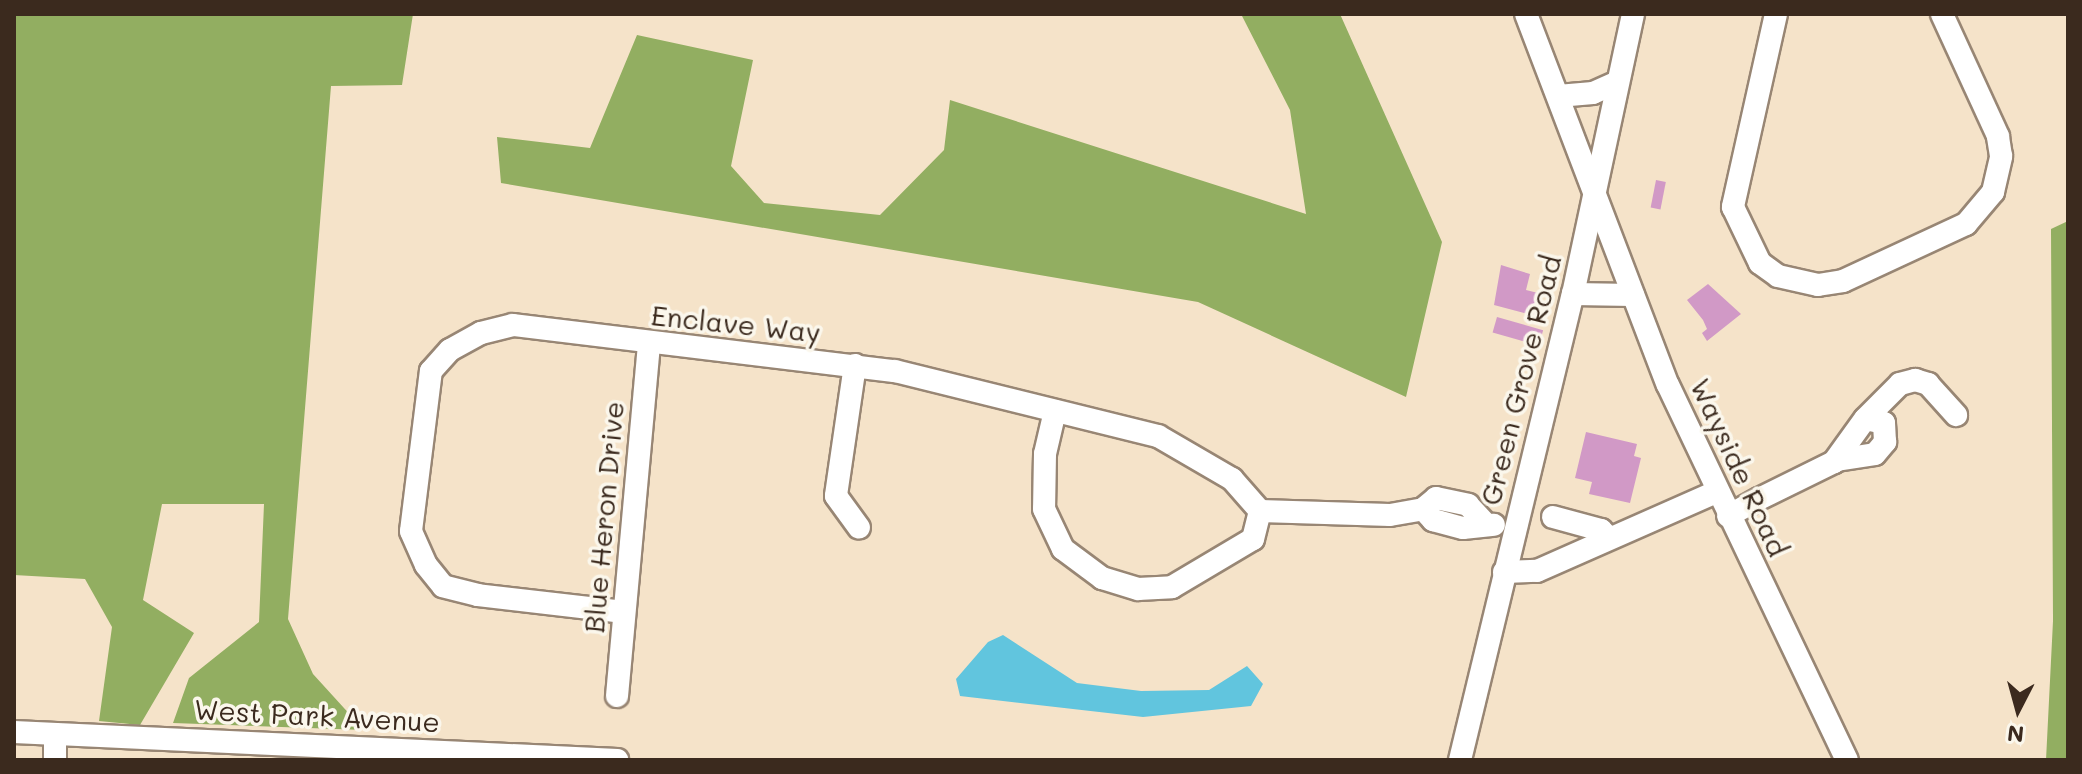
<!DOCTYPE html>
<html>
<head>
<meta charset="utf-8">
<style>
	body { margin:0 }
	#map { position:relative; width:2082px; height:774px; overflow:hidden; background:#f5e3c9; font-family:Mali,sans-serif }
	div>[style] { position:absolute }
	.forest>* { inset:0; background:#92ae61 }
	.water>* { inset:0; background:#61c5de }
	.building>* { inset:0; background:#d199c6; transform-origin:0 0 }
	.roads { filter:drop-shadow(2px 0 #988674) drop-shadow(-2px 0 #988674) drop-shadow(0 2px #988674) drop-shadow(0 -2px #988674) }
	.minor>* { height:22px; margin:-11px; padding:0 11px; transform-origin:11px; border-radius:11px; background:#fff }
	span { translate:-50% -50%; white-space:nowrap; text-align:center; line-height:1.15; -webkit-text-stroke:7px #fbf7ec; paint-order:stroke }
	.street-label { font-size:28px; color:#3b2a1e }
	.frame { position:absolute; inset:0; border:16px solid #3b2a1e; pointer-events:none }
	.north { position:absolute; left:1978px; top:670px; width:80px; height:80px; -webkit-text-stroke:6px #fbf7ec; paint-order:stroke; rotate:186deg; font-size:22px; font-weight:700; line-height:32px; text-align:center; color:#3b2a1e }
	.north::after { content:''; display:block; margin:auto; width:28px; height:36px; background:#3b2a1e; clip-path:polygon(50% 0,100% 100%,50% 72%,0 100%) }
</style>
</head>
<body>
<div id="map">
	<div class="forest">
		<div style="clip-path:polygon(14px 14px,413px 14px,402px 85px,331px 86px,288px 619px,313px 674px,364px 730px,173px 723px,189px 678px,259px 622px,264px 504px,162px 504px,143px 600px,194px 633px,140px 725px,99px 721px,112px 627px,85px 579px,14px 575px)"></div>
		<div style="clip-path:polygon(1241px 14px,1340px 14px,1442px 242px,1406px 397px,1198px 302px,501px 183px,497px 137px,590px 148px,637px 35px,753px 60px,731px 166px,764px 203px,880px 215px,944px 150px,950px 100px,1306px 214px,1290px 110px)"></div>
		<div style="clip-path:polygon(2068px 221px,2068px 760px,2046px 760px,2053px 621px,2051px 229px)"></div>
	</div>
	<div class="water">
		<div style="clip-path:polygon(1003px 635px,1077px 683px,1141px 691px,1209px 690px,1247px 666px,1263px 684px,1251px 706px,1143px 717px,960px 696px,956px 679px,988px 642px)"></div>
	</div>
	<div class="building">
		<div style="left:1656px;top:180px;width:10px;height:28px;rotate:11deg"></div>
		<div style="clip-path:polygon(1501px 265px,1530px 274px,1526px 290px,1542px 294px,1536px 316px,1494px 305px)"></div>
		<div style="clip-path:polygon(1708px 284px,1741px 314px,1707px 341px,1702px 333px,1707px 329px,1703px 320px,1687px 300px)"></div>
		<div style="left:1497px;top:317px;width:48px;height:16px;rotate:16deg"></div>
		<div style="clip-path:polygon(1586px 432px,1637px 444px,1634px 456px,1641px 458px,1630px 503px,1589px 494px,1592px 482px,1575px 478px)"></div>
	</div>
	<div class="roads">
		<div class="minor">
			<div style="left:1526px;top:14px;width:397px;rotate:69.1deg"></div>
			<div style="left:1668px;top:385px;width:416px;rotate:64.5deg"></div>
			<div style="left:1776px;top:14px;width:198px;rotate:102.6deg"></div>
			<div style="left:1733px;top:207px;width:62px;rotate:64.3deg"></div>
			<div style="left:1760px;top:263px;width:22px;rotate:36deg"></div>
			<div style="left:1778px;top:276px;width:41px;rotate:12.7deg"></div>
			<div style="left:1818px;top:285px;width:25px;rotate:-9deg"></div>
			<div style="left:1843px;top:281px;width:136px;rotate:-24.9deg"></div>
			<div style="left:1966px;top:224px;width:42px;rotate:-49.8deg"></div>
			<div style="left:1993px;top:192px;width:37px;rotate:-77deg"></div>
			<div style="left:2001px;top:156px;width:20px;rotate:-99deg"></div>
			<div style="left:1998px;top:136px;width:134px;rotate:-114.7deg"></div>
			<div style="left:1558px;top:96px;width:35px;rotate:-5deg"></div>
			<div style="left:1593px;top:93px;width:27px;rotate:-24deg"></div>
			<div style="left:1573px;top:294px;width:60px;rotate:1deg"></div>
			<div style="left:855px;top:365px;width:132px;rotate:98.3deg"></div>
			<div style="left:836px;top:496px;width:39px;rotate:54deg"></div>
			<div style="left:1055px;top:411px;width:44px;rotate:103.1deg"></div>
			<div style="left:1045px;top:454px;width:55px;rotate:91deg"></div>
			<div style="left:1044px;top:509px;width:44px;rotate:64.6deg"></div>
			<div style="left:1063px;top:549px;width:49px;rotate:36.6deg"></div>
			<div style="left:1102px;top:578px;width:38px;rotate:17deg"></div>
			<div style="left:1138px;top:589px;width:34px;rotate:-3deg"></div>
			<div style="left:1172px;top:587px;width:94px;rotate:-30.7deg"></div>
			<div style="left:1253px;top:539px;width:29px;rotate:-76deg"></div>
			<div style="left:1866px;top:418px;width:48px;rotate:-45deg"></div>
			<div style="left:1900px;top:384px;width:16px;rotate:-15deg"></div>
			<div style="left:1915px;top:380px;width:14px;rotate:17deg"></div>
			<div style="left:1928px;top:384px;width:42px;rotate:47.9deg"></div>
			<div style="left:1423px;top:509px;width:15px;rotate:48deg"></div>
			<div style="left:1433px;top:520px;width:31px;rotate:15deg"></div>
			<div style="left:1463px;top:528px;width:31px;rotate:-6deg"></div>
			<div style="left:1728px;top:516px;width:35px;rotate:-29deg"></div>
			<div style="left:1759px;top:499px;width:84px;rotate:-26.3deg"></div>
			<div style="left:1834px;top:462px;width:4px;rotate:-34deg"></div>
			<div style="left:1837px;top:460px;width:38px;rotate:-9deg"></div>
			<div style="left:1875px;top:454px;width:16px;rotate:-50deg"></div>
			<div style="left:1885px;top:442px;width:19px;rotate:-93deg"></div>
			<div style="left:1884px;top:423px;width:19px;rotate:-168deg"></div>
			<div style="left:1865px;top:419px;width:53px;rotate:125.8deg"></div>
			<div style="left:1553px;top:517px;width:50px;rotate:15.2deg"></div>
			<div style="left:1601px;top:530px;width:11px;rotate:45deg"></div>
			<div style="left:1504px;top:572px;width:33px;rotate:-2deg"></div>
			<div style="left:1537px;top:571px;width:196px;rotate:-23.8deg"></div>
			<div style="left:624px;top:612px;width:147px;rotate:-173.4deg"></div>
			<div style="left:478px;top:595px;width:36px;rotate:-166deg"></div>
			<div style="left:443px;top:586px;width:27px;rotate:-129deg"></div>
			<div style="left:426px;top:565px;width:37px;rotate:-114deg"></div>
			<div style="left:411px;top:531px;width:161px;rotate:-82.9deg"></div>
			<div style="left:431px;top:371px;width:28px;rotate:-48deg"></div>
			<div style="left:450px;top:350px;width:35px;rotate:-29deg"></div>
			<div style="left:481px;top:333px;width:33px;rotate:-14deg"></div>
			<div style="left:513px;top:325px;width:385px;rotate:6.9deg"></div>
			<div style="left:895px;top:371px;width:271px;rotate:13.9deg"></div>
			<div style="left:1158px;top:436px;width:86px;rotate:30.2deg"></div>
			<div style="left:1232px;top:479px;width:43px;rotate:48.8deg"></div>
			<div style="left:1260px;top:511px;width:130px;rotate:1.8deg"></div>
			<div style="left:1390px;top:515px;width:34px;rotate:-10deg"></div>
			<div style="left:1423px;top:509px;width:17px;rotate:-40deg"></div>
			<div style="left:1436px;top:498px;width:33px;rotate:12deg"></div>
			<div style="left:1468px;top:505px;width:23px;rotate:47deg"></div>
			<div style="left:617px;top:696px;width:353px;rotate:-84.8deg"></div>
			<div style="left:14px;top:732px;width:604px;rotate:2.66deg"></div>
			<div style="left:55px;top:760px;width:26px;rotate:-90deg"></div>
			<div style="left:1460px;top:760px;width:480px;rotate:-76.4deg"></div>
			<div style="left:1573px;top:294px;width:286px;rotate:-77.9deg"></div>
		</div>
	</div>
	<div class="street-label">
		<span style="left:736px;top:323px;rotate:6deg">Enclave Way</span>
		<span style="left:1520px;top:380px;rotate:-76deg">Green Grove Road</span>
		<span style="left:1740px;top:467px;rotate:65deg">Wayside Road</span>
		<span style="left:603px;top:517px;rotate:-85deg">Blue Heron Drive</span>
		<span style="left:317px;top:715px;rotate:3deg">West Park Avenue</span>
	</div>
	<div class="frame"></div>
	<div class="north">N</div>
</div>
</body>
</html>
